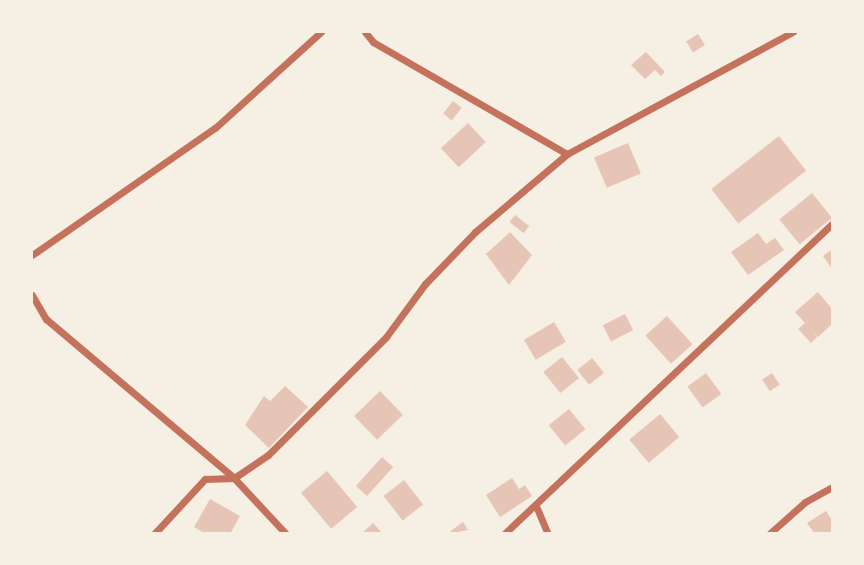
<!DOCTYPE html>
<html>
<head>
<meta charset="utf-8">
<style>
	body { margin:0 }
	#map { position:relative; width:864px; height:565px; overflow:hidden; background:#f6efe4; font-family:Poppins,sans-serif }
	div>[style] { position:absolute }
	.building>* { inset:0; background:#e6c5b7; transform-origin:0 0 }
	.minor>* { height:7px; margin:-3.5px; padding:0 3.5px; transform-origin:3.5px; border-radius:3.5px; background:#c5725c }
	span { translate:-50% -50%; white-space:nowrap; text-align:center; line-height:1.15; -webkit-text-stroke:5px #f6efe4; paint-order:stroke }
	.frame { position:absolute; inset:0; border:33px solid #f6efe4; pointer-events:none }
</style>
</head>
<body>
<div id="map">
	<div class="building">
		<div style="left:698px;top:34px;width:13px;height:14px;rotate:58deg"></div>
		<div style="clip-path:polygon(646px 52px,665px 72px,661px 76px,655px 70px,645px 79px,631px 65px)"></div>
		<div style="left:453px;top:101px;width:11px;height:16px;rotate:38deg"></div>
		<div style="left:468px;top:123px;width:26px;height:37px;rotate:47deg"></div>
		<div style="left:779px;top:136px;width:44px;height:86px;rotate:52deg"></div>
		<div style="left:628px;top:143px;width:33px;height:37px;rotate:67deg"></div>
		<div style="left:812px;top:193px;width:32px;height:42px;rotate:51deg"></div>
		<div style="left:515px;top:215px;width:18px;height:9px;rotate:38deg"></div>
		<div style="clip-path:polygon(510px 232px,532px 255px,509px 285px,486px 254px)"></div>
		<div style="clip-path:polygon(758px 233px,766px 244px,775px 238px,784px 250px,748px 275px,731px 252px)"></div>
		<div style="clip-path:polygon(832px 249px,832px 269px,823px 256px)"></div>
		<div style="clip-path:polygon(818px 292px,832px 309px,832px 324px,818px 337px,812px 331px,817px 337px,811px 343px,798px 329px,805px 323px,795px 312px)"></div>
		<div style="left:625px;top:314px;width:18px;height:25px;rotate:63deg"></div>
		<div style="left:667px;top:316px;width:38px;height:29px;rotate:48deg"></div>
		<div style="left:554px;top:322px;width:23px;height:35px;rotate:59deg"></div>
		<div style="left:562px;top:357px;width:27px;height:24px;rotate:51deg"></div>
		<div style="left:592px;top:358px;width:19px;height:19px;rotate:51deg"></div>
		<div style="left:706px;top:373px;width:26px;height:23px;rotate:54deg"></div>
		<div style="left:772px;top:373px;width:14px;height:12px;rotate:56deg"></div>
		<div style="clip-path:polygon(285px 386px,308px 407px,269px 448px,245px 425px,264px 396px,270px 401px)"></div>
		<div style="left:380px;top:391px;width:33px;height:36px;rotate:46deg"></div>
		<div style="left:569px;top:409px;width:26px;height:26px;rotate:51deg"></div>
		<div style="left:660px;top:414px;width:30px;height:40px;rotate:50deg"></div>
		<div style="left:382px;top:457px;width:15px;height:39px;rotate:42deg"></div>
		<div style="left:327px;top:471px;width:47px;height:34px;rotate:50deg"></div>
		<div style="clip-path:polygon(512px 478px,519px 489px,525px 485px,532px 496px,500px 517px,486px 495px)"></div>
		<div style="left:404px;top:480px;width:31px;height:26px;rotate:52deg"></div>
		<div style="clip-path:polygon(210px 499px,240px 516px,230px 534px,206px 534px,194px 527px)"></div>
		<div style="clip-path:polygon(826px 511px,832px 520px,832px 534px,815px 534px,807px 523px)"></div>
		<div style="clip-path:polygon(463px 522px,468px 530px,447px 534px)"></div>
		<div style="clip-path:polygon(373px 523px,383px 534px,361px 534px)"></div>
	</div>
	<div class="minor">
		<div style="left:365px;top:32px;width:13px;rotate:51deg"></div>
		<div style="left:373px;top:42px;width:224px;rotate:30deg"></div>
		<div style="left:32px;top:255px;width:223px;rotate:-34.8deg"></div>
		<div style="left:215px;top:128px;width:143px;rotate:-42.2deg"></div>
		<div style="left:32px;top:295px;width:28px;rotate:60deg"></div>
		<div style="left:46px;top:319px;width:246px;rotate:40.2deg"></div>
		<div style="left:234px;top:478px;width:76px;rotate:47.1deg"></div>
		<div style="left:536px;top:506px;width:30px;rotate:67deg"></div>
		<div style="left:154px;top:534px;width:75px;rotate:-47.2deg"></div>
		<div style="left:205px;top:479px;width:29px;rotate:-2deg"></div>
		<div style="left:234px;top:478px;width:41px;rotate:-34.1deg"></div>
		<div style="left:268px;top:455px;width:167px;rotate:-45deg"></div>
		<div style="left:386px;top:337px;width:66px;rotate:-53.7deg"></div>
		<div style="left:425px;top:284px;width:72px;rotate:-46.1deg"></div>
		<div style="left:475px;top:232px;width:121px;rotate:-40.3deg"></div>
		<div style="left:567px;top:154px;width:257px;rotate:-28.4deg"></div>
		<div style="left:504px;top:534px;width:451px;rotate:-43.4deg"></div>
		<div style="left:769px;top:534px;width:48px;rotate:-41.6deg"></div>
		<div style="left:805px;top:502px;width:31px;rotate:-29deg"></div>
	</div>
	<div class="frame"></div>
</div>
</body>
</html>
